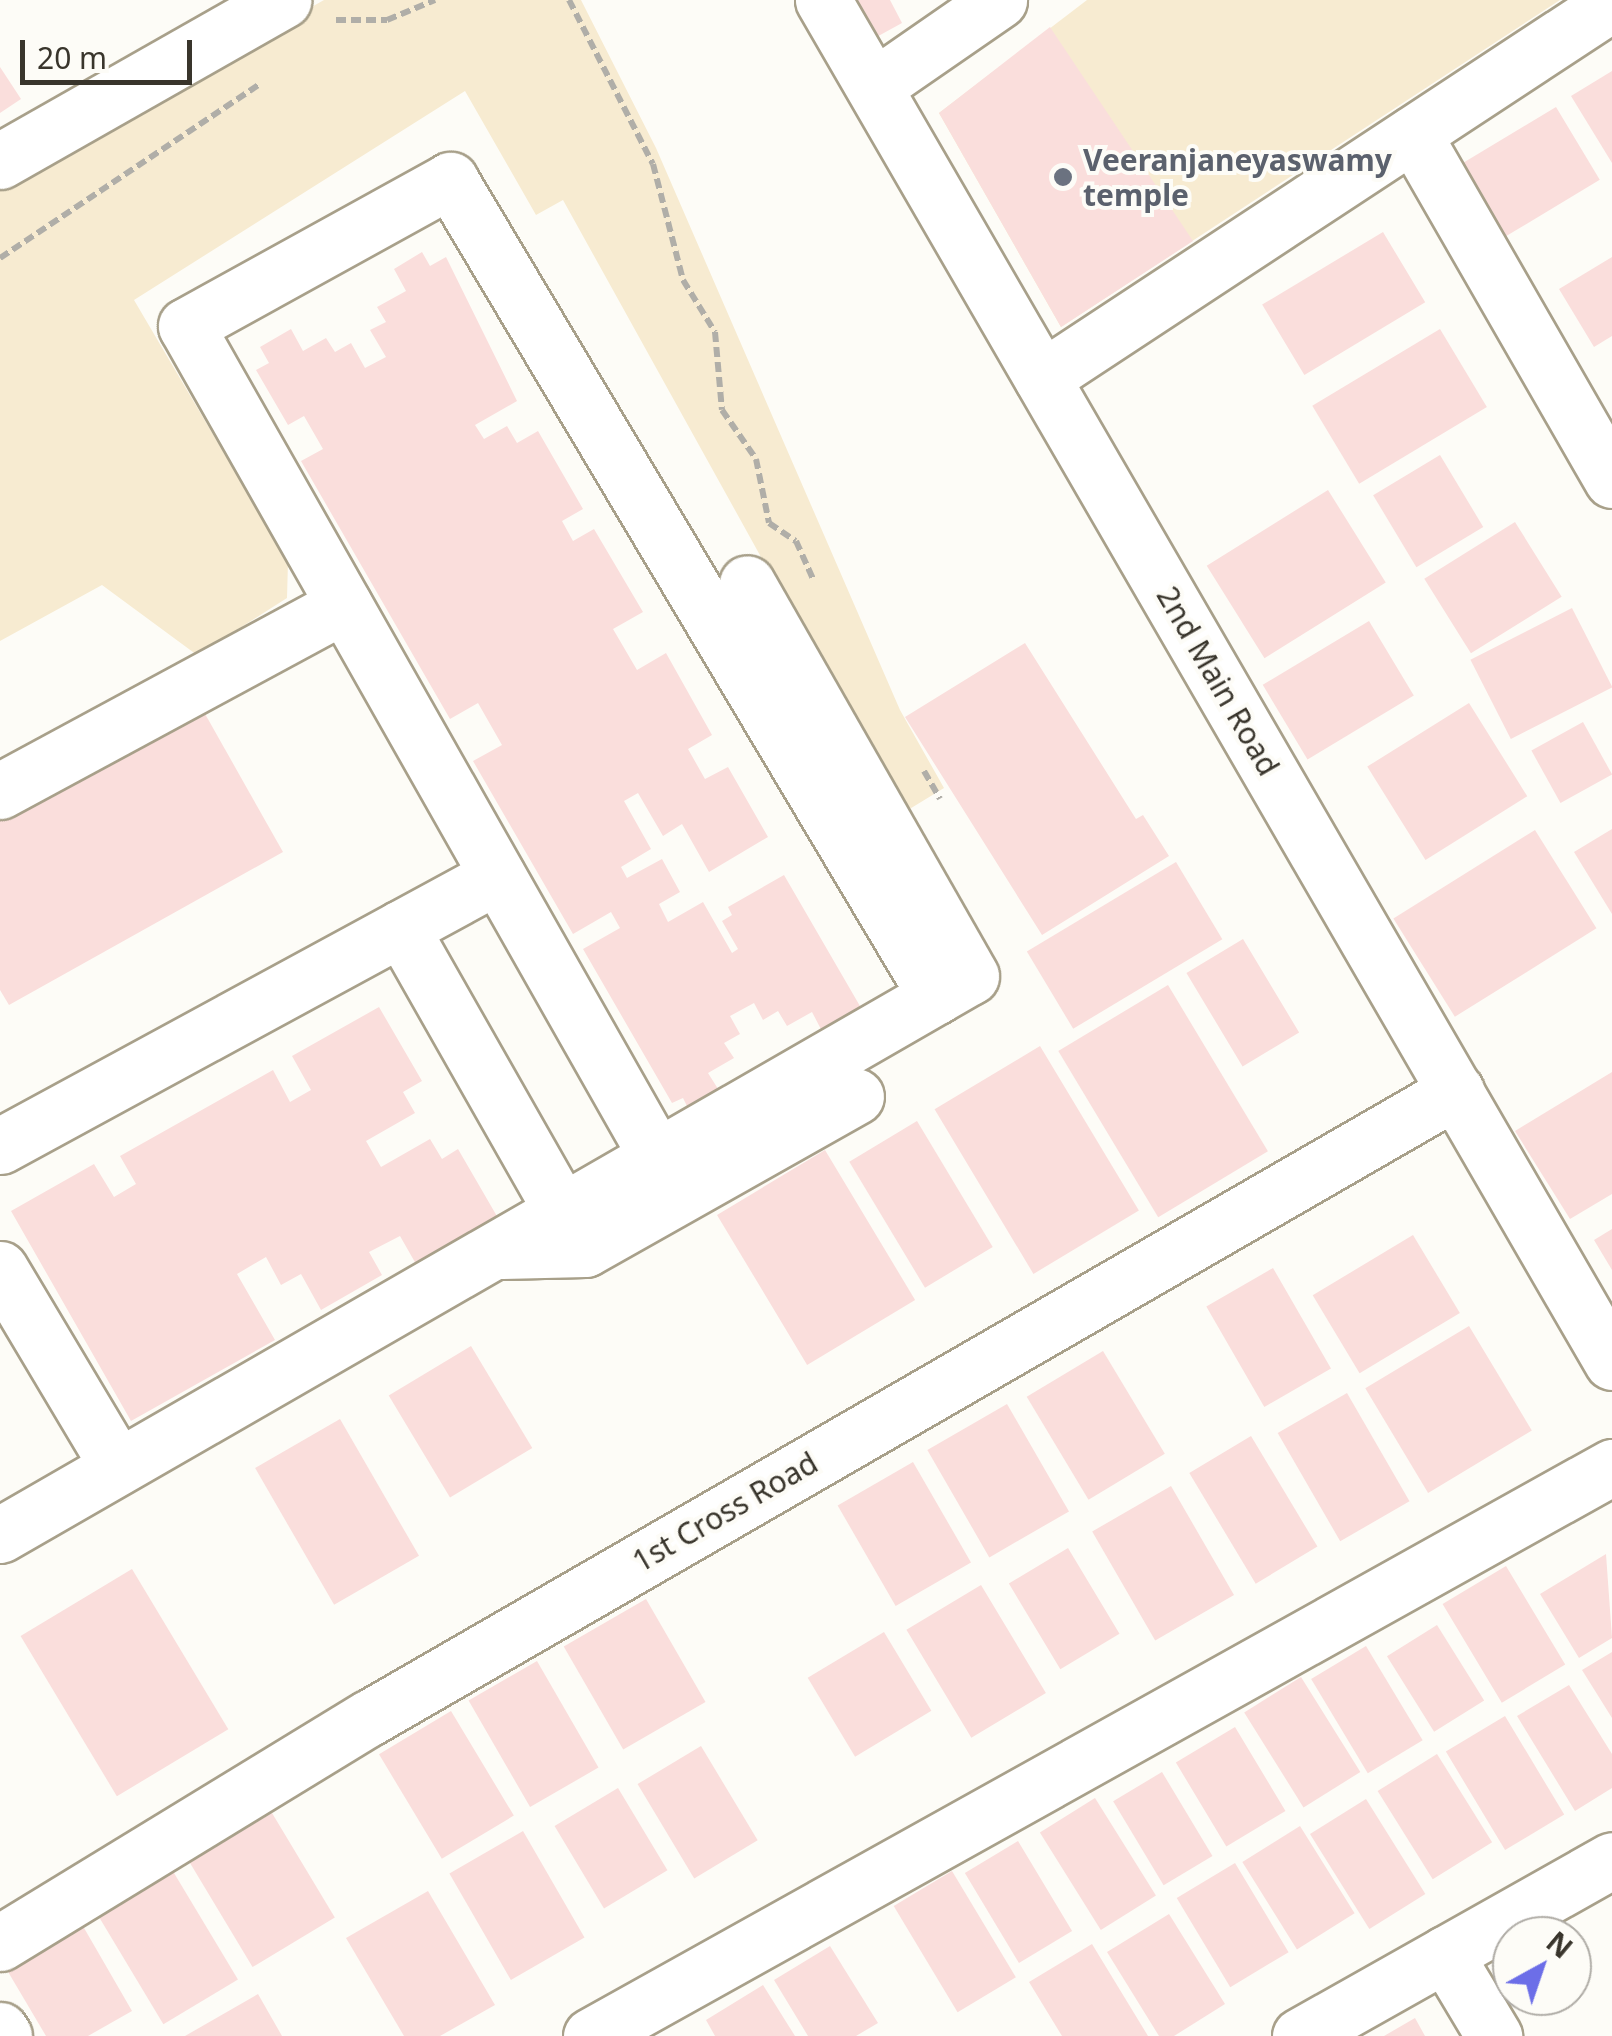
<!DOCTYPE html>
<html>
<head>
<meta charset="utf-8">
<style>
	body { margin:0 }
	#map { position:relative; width:1612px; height:2036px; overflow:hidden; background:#fdfcf7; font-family:"Noto Sans",sans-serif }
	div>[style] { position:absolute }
	.green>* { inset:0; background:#f7ebd1 }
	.building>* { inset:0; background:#fadedc; transform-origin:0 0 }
	.path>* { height:6px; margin-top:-3px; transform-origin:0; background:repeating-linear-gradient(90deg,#b0aea8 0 10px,transparent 0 15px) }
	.roads { filter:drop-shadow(2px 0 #a8a08a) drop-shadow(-2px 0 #a8a08a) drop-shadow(0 2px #a8a08a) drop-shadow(0 -2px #a8a08a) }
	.minor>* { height:55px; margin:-27.5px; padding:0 27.5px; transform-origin:27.5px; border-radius:27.5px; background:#fff }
	.dots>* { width:28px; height:28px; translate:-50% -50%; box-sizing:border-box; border:5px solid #fdfcf7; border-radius:50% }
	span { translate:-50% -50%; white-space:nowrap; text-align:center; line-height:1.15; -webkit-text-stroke:8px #fdfcf7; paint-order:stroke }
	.worship-label { font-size:30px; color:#5b616d; font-weight:700 }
	.left { translate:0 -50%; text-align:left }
	.street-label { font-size:30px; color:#39352c }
	.north { position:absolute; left:1492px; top:1916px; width:100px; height:100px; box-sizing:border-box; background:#fdfcf7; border:2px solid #afaca6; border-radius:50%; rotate:40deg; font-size:28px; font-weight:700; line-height:40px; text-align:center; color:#39352c }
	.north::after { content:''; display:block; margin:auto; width:35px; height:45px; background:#6c6ee8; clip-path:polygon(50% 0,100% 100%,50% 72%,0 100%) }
	.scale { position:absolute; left:20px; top:40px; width:172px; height:45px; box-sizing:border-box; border:5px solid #39352c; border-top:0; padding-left:12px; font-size:30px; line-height:35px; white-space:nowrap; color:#39352c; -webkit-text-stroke:8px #fdfcf7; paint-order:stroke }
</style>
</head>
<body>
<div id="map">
	<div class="green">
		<div style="clip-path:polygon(324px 0,581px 0,656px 148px,900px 710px,944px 788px,903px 813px,563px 200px,536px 215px,465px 91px,134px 300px,288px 562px,287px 598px,197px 655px,102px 585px,0 641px,0 183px)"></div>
		<div style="clip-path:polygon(1087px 0,1560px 0,1061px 327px,939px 113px)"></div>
	</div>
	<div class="building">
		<div style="clip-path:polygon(838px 0,890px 0,902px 23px,862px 45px)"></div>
		<div style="clip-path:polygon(1050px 27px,1193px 241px,1061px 327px,939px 113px)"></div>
		<div style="clip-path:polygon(0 67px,21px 99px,0 113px)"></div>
		<div style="clip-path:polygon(1612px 71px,1612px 163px,1571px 96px)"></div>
		<div style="left:1556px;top:107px;width:85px;height:114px;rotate:59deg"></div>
		<div style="left:1383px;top:232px;width:82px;height:141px;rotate:59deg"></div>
		<div style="clip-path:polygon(422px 252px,430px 266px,446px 257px,517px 401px,475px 425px,484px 439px,507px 426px,517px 443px,538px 431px,583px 509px,562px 521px,573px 541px,594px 529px,643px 612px,613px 629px,637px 670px,666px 653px,712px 735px,688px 749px,705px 779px,728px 767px,768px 837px,709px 872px,682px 824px,663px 836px,638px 793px,624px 801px,651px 849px,621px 867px,627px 878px,662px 859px,680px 892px,659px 904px,668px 922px,703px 902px,732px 953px,738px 949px,722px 921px,732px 915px,728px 907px,784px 875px,864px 1013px,824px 1035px,812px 1012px,787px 1026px,778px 1011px,763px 1020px,754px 1003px,730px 1016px,740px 1034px,724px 1043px,734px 1058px,708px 1073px,720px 1092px,689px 1110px,683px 1098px,672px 1103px,583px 949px,620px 928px,611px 912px,573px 934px,473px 761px,502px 745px,478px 703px,450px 719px,301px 461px,323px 449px,304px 416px,288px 425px,256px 370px,269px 363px,260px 347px,291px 329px,303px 351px,326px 338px,335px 352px,351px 343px,365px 368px,386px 357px,370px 330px,386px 322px,377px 307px,406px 291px,394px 269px)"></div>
		<div style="clip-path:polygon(1612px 257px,1612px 336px,1594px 347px,1559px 289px)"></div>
		<div style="left:1440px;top:329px;width:91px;height:149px;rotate:59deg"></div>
		<div style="left:1440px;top:455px;width:84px;height:78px;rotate:59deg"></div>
		<div style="left:1328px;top:490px;width:109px;height:143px;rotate:58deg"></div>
		<div style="left:1515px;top:522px;width:88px;height:107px;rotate:58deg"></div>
		<div style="left:1572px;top:608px;width:89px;height:114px;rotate:63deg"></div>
		<div style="left:1369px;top:621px;width:87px;height:124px;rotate:59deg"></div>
		<div style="clip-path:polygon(1025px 643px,1136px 819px,1143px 815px,1169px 856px,1042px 935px,905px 717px)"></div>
		<div style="left:1469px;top:703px;width:110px;height:120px;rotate:58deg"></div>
		<div style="clip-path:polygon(200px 705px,283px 852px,9px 1005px,0 990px,0 818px)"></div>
		<div style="left:1583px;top:722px;width:60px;height:59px;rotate:61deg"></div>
		<div style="clip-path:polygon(1612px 829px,1612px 914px,1574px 852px)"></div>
		<div style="left:1535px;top:830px;width:116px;height:167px;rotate:58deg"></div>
		<div style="left:1176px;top:862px;width:90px;height:174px;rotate:59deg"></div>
		<div style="left:1243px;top:939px;width:109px;height:66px;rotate:59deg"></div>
		<div style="left:1168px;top:985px;width:194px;height:128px;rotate:59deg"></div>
		<div style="clip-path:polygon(379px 1007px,422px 1081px,403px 1092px,415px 1113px,366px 1141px,381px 1167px,430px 1139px,442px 1159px,458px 1149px,498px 1218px,416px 1264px,400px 1236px,369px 1252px,382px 1275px,321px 1310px,301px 1274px,281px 1285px,266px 1257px,237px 1274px,275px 1340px,131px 1421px,11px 1211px,94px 1164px,114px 1197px,136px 1184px,120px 1156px,273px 1070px,290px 1102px,311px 1090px,292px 1056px)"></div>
		<div style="left:1040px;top:1046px;width:192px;height:123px;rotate:59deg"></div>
		<div style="clip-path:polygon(1612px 1072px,1612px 1194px,1570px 1219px,1515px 1131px)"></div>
		<div style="left:917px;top:1121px;width:147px;height:79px;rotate:59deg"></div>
		<div style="left:825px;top:1150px;width:175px;height:126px;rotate:59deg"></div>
		<div style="clip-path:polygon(1612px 1229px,1612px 1270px,1594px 1240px)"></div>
		<div style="left:1413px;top:1235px;width:91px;height:117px;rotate:59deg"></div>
		<div style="left:1273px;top:1268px;width:116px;height:77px;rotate:60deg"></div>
		<div style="left:1469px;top:1326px;width:122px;height:121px;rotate:59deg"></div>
		<div style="left:471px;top:1346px;width:119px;height:96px;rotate:59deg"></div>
		<div style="left:1103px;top:1351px;width:120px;height:89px;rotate:59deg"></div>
		<div style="left:1347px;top:1393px;width:125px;height:80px;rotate:60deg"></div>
		<div style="left:1007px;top:1404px;width:124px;height:92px;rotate:60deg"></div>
		<div style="left:340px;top:1419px;width:158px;height:98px;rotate:60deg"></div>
		<div style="left:1251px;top:1436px;width:129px;height:72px;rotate:59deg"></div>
		<div style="left:913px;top:1462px;width:116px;height:87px;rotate:60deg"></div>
		<div style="left:1171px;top:1486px;width:126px;height:91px;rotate:60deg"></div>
		<div style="left:1068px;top:1548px;width:100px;height:69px;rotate:59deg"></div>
		<div style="clip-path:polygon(1606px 1554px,1612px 1638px,1579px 1658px,1540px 1594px)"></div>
		<div style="left:1506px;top:1566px;width:115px;height:74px;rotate:59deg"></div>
		<div style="left:132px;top:1569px;width:187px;height:130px;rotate:59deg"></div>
		<div style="left:981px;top:1585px;width:126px;height:87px;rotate:59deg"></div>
		<div style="left:646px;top:1599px;width:119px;height:95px;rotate:60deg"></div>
		<div style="left:1437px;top:1625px;width:89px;height:59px;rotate:58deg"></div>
		<div style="left:884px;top:1632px;width:92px;height:89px;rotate:59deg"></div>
		<div style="left:1366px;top:1646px;width:110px;height:64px;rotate:59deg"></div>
		<div style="clip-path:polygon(1612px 1652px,1612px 1718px,1582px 1670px)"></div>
		<div style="left:537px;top:1661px;width:123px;height:79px;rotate:60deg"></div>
		<div style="left:1301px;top:1677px;width:112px;height:67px;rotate:58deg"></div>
		<div style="clip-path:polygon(1569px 1685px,1612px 1754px,1612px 1788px,1575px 1811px,1517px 1716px)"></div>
		<div style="left:451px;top:1711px;width:122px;height:84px;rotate:59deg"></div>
		<div style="left:1505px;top:1716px;width:115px;height:69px;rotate:59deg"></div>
		<div style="left:1235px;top:1727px;width:98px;height:69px;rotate:59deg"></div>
		<div style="left:701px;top:1746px;width:110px;height:74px;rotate:59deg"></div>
		<div style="left:1437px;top:1754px;width:104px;height:70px;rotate:58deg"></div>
		<div style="left:1162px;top:1772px;width:98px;height:57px;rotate:59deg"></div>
		<div style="left:618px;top:1788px;width:96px;height:74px;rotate:59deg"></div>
		<div style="left:1095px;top:1798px;width:115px;height:65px;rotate:58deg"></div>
		<div style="left:1366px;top:1799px;width:112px;height:66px;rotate:58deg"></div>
		<div style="left:272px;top:1813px;width:122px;height:96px;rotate:59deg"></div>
		<div style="left:1300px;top:1826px;width:103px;height:68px;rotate:58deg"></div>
		<div style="left:523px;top:1831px;width:123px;height:85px;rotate:60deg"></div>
		<div style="left:1018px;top:1841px;width:105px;height:62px;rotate:59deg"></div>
		<div style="left:1235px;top:1863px;width:104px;height:68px;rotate:59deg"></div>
		<div style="left:171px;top:1868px;width:130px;height:87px;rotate:59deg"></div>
		<div style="left:952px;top:1871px;width:124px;height:68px;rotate:59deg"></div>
		<div style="clip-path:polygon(428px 1891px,495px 2005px,440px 2036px,404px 2036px,346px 1938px)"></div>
		<div style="clip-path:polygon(1169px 1914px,1225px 2004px,1174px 2036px,1159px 2036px,1107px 1952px)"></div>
		<div style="clip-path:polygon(80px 1921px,132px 2011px,88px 2036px,46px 2036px,4px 1965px)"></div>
		<div style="clip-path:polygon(1092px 1944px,1148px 2036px,1062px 2036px,1029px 1982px)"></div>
		<div style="clip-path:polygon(830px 1946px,878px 2023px,856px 2036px,808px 2036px,774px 1980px)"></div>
		<div style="clip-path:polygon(763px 1985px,795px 2036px,715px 2036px,706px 2020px)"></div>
		<div style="clip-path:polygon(258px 1994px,282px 2036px,185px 2036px)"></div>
		<div style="clip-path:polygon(1415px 2018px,1425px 2036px,1384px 2036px)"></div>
	</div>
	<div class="path">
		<div style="left:569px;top:0;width:184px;rotate:62.9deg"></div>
		<div style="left:653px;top:164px;width:120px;rotate:75.5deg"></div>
		<div style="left:683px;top:280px;width:61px;rotate:58.4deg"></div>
		<div style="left:715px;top:332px;width:78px;rotate:84.9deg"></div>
		<div style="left:722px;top:410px;width:60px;rotate:55.2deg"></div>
		<div style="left:756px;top:459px;width:65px;rotate:78.5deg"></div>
		<div style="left:769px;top:523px;width:32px;rotate:34deg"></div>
		<div style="left:796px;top:541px;width:42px;rotate:65.9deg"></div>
		<div style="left:336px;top:20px;width:51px"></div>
		<div style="left:387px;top:20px;width:52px;rotate:-22.6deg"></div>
		<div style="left:0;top:258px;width:314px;rotate:-33.8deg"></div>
		<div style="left:924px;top:771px;width:32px;rotate:60deg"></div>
	</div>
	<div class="roads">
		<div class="minor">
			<div style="left:823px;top:0;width:1574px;rotate:59.92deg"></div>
			<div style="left:875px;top:86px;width:151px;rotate:-34.7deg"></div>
			<div style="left:1413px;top:134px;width:399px;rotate:60.1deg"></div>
			<div style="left:0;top:161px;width:326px;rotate:-29.6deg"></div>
			<div style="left:1042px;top:378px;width:682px;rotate:-33.34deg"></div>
			<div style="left:0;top:791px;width:391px;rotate:-28.4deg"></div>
			<div style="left:401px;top:928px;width:326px;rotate:60.4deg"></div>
			<div style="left:0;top:1146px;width:566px;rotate:-28.51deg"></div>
			<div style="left:657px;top:1157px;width:955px;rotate:-119.54deg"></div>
			<div style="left:186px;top:326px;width:302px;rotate:-28.9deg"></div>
			<div style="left:450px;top:180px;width:950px;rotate:59.22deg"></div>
			<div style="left:502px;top:1251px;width:83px;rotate:-1.4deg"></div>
			<div style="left:585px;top:1249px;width:311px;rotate:-29.4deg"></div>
			<div style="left:0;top:1269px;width:230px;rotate:59.2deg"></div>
			<div style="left:0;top:1535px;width:1120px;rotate:-29.93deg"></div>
			<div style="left:971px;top:976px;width:452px;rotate:-119.7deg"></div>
			<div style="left:0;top:1943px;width:432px;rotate:-31.4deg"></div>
			<div style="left:369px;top:1718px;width:1255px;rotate:-29.98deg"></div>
			<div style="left:1445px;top:1954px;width:96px;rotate:59.1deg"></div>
			<div style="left:0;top:2030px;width:7px;rotate:56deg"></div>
			<div style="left:591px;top:2036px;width:1169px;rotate:-29.13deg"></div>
			<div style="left:1300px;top:2036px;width:358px;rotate:-29.4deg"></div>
		</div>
	</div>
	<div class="dots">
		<div style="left:1063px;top:177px;background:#6b7280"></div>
	</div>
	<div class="worship-label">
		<span class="left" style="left:1083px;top:177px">Veeranjaneyaswamy<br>temple</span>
	</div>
	<div class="street-label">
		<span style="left:1218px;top:681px;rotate:60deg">2nd Main Road</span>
		<span style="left:725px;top:1512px;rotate:-30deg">1st Cross Road</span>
	</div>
	<div class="north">N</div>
	<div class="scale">20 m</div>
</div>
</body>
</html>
